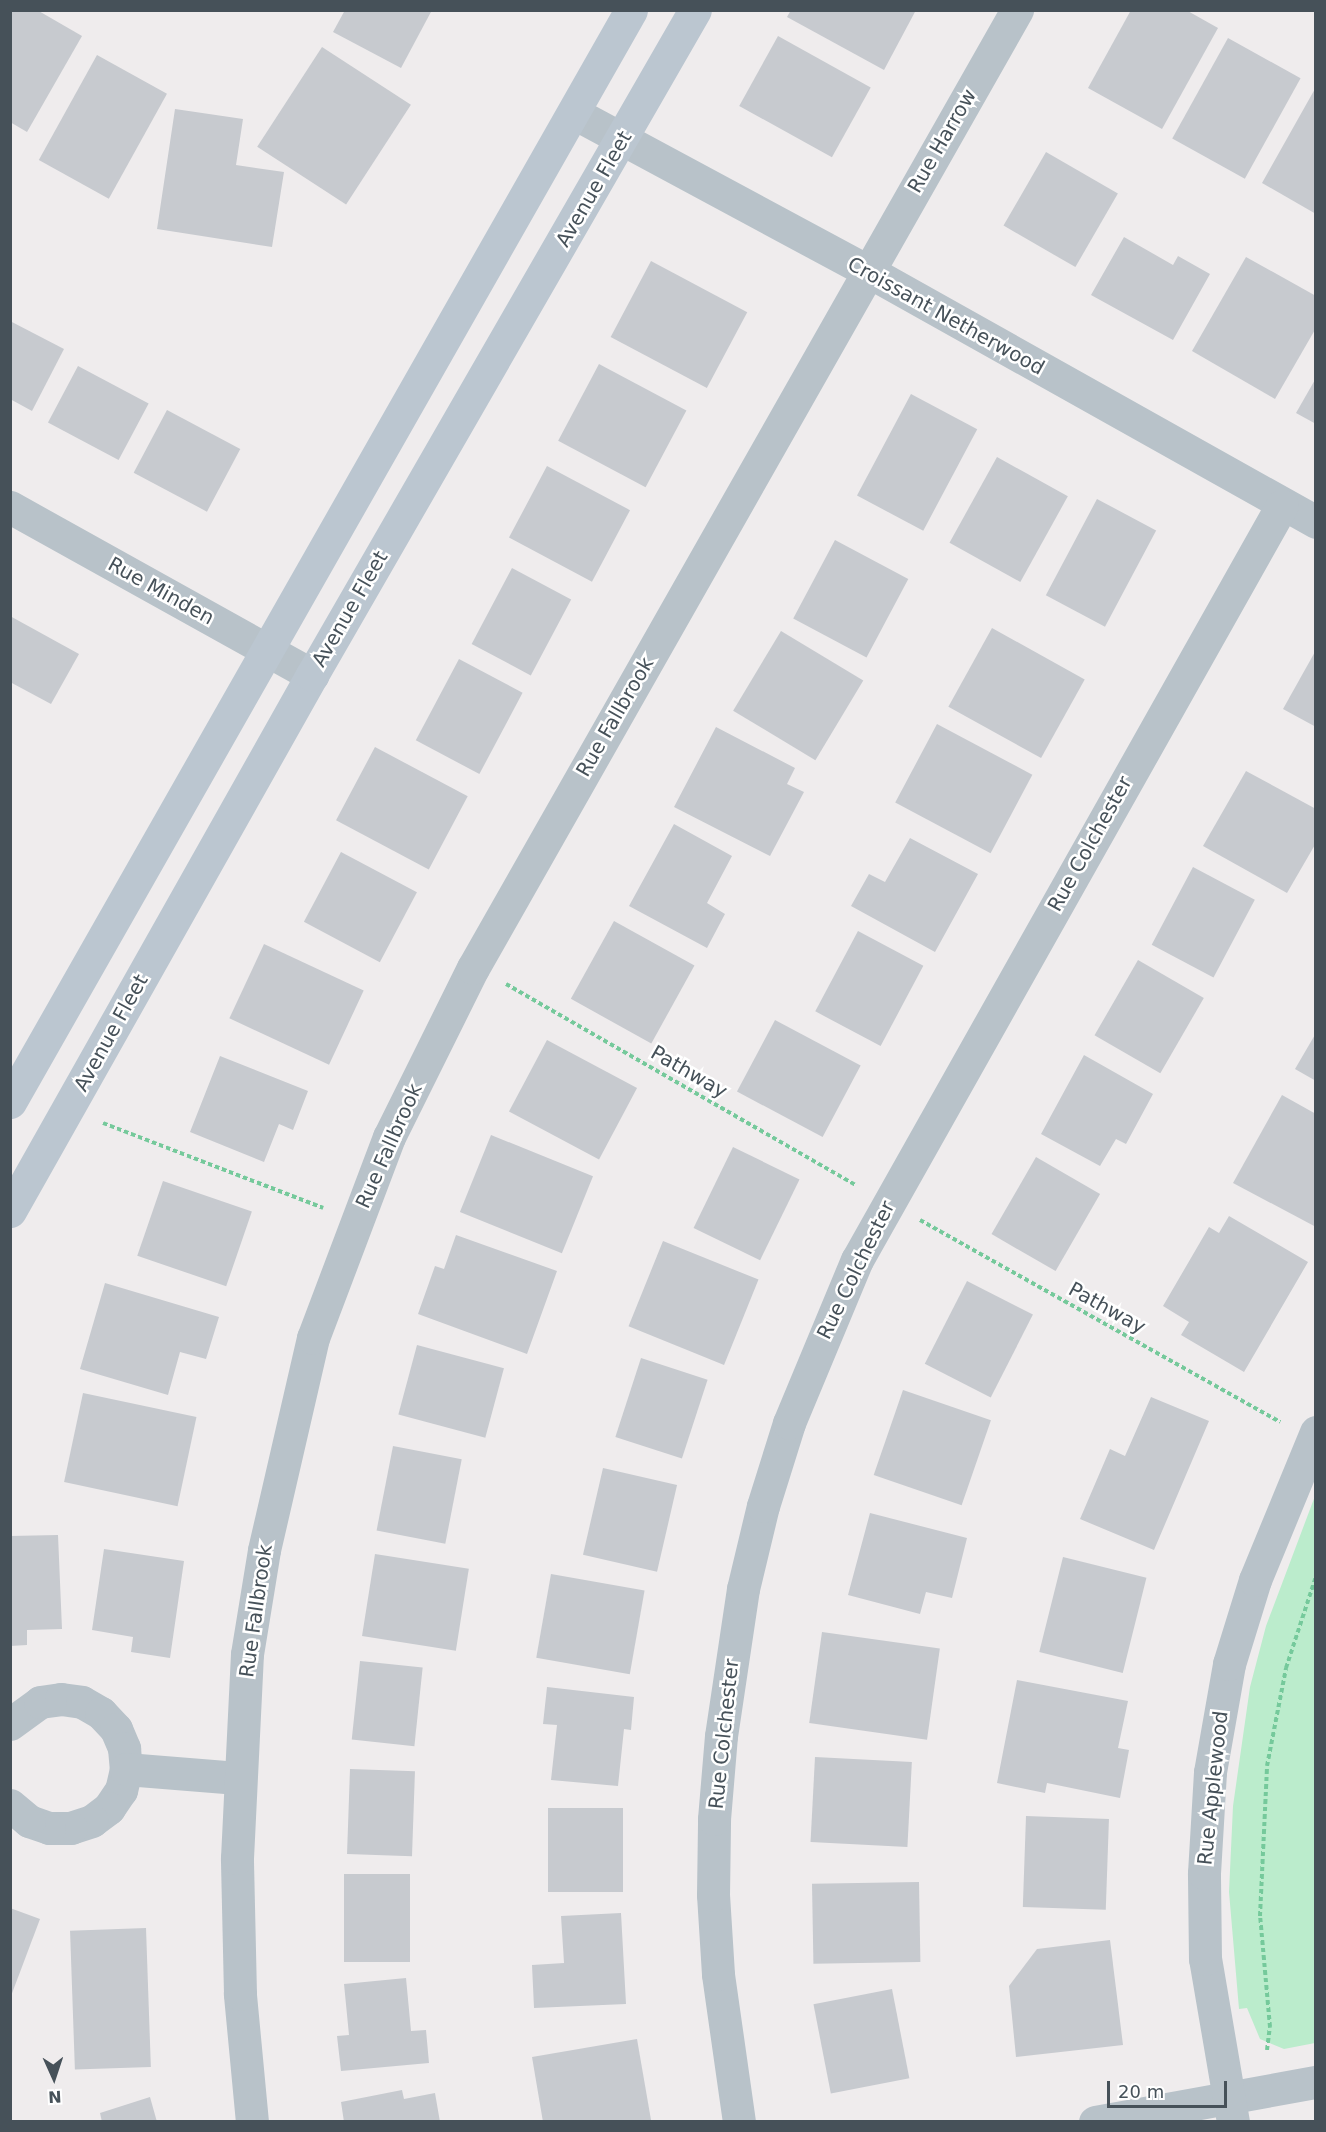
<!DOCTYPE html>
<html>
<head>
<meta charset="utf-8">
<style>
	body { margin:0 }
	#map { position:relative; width:1326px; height:2132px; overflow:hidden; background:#efeced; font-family:"DejaVu Sans",sans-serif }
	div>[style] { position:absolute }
	.green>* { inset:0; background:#bbeccc }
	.building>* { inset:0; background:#c7cacf; transform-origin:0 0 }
	.path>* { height:4px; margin-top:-2px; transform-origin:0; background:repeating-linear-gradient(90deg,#75c99b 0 4.5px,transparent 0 7.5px) }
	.minor>* { height:33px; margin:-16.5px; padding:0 16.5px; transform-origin:16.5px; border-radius:16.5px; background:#b8c2c9 }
	.secondary>* { height:33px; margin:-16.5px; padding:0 16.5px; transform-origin:16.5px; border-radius:16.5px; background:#bbc6d0 }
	span { translate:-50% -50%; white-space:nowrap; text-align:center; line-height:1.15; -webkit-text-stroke:5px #fff; paint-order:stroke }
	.street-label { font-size:20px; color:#465159 }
	.frame { position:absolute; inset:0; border:12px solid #465159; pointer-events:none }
	.north { position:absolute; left:24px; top:2048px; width:60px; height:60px; -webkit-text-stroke:4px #fff; paint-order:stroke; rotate:177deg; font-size:16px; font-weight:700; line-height:24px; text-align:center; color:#465159 }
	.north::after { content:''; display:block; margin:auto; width:21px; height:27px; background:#465159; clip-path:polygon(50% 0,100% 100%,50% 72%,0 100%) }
	.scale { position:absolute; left:1107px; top:2081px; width:120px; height:27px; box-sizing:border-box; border:3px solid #465159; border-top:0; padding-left:8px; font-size:18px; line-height:21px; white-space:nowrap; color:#465159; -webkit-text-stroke:4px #fff; paint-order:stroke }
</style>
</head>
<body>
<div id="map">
	<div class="green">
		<div style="clip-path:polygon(1315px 1496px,1315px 2043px,1284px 2049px,1260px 2039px,1247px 2008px,1239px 2009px,1229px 1892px,1233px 1806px,1250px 1687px,1266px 1626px)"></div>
	</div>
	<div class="building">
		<div style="clip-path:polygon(10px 10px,37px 10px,82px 36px,27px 132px,10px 122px)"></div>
		<div style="clip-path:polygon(345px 10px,432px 10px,401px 68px,333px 32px)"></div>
		<div style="clip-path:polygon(791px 10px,916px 10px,884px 70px,787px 17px)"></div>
		<div style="clip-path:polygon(1131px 10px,1186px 10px,1218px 28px,1162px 129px,1088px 88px)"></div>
		<div style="left:778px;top:36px;width:106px;height:80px;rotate:29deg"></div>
		<div style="left:1228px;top:38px;width:83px;height:115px;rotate:29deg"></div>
		<div style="left:322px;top:47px;width:106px;height:119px;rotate:33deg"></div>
		<div style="left:97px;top:55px;width:80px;height:120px;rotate:29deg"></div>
		<div style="clip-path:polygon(1316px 87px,1316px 214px,1262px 183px)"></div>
		<div style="clip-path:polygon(175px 109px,243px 119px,236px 165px,284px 172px,272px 247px,157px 229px)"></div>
		<div style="left:1046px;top:152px;width:83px;height:85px;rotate:30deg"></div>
		<div style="clip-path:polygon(1124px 237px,1173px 265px,1178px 256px,1210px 274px,1173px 340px,1091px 295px)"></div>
		<div style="clip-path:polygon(1246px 257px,1316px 296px,1316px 328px,1275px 399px,1192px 351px)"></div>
		<div style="left:651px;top:261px;width:109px;height:86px;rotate:28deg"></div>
		<div style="clip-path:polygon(10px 321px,64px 349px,32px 411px,10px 399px)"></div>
		<div style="left:599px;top:364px;width:99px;height:87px;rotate:28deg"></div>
		<div style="left:78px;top:366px;width:80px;height:64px;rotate:28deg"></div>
		<div style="clip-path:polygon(1316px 378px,1316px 424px,1296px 413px)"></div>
		<div style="left:911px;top:394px;width:75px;height:115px;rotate:28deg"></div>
		<div style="left:167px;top:410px;width:83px;height:71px;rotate:28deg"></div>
		<div style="left:997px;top:457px;width:81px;height:98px;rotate:29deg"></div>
		<div style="left:547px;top:466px;width:94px;height:81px;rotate:28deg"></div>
		<div style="left:1097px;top:499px;width:67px;height:109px;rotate:28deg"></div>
		<div style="left:835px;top:540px;width:83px;height:89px;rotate:28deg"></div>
		<div style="left:512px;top:568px;width:67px;height:86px;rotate:28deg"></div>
		<div style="clip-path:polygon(10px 616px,79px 654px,51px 704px,10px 682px)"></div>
		<div style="left:992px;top:628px;width:106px;height:90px;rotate:29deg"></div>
		<div style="left:781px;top:631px;width:96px;height:93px;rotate:31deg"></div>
		<div style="clip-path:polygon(1316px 650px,1316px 727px,1283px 709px)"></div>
		<div style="left:459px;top:659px;width:72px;height:92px;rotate:28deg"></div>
		<div style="left:937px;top:724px;width:108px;height:89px;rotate:28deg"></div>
		<div style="clip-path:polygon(716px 727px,795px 768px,787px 784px,804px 792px,770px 856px,674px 807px)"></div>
		<div style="left:375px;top:747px;width:105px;height:83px;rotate:28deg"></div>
		<div style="clip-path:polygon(1246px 771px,1316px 809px,1316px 843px,1287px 893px,1203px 846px)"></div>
		<div style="clip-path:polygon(674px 824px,732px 856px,707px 903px,725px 914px,707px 948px,629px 906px)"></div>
		<div style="clip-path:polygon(910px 838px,978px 874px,935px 952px,851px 906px,869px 874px,885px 882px)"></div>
		<div style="left:341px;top:852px;width:86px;height:79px;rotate:28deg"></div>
		<div style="left:1193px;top:867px;width:70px;height:88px;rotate:28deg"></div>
		<div style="left:614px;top:921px;width:92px;height:89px;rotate:29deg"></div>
		<div style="left:858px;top:931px;width:74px;height:91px;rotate:28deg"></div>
		<div style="left:264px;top:944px;width:110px;height:82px;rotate:25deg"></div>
		<div style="left:1138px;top:960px;width:76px;height:87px;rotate:30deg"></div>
		<div style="left:775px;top:1020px;width:97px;height:81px;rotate:28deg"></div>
		<div style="clip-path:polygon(1316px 1033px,1316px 1081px,1295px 1069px)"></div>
		<div style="left:547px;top:1040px;width:102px;height:81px;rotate:28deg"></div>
		<div style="clip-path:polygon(1084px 1055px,1153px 1094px,1126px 1144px,1116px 1139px,1100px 1166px,1041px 1134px)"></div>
		<div style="clip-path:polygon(220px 1056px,308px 1091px,293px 1130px,279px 1124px,264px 1162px,190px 1132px)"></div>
		<div style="clip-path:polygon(1282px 1095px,1316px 1114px,1316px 1227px,1233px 1183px)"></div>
		<div style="left:491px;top:1135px;width:110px;height:83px;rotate:22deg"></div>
		<div style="left:733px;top:1147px;width:74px;height:90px;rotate:26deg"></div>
		<div style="left:1036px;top:1157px;width:74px;height:89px;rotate:30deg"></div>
		<div style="left:163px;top:1181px;width:94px;height:79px;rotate:19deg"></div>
		<div style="clip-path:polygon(1229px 1216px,1308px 1262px,1244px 1372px,1181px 1335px,1189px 1322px,1163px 1306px,1209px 1227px,1219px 1233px)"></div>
		<div style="clip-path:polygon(456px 1235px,557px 1271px,527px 1354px,418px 1314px,435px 1266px,444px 1269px)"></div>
		<div style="left:663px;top:1241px;width:103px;height:92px;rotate:22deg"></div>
		<div style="left:967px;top:1281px;width:74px;height:93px;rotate:27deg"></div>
		<div style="clip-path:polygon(105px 1283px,219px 1317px,206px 1359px,180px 1352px,168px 1395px,80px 1369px)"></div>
		<div style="left:417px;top:1345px;width:90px;height:72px;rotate:15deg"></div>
		<div style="left:641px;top:1358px;width:70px;height:83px;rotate:18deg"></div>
		<div style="left:903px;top:1390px;width:93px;height:90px;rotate:19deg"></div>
		<div style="left:83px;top:1393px;width:116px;height:91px;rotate:12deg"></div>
		<div style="clip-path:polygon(1151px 1397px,1209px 1421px,1154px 1550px,1080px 1519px,1110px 1449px,1125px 1456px)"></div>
		<div style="left:393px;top:1446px;width:70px;height:86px;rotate:11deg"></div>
		<div style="left:603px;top:1468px;width:76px;height:89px;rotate:13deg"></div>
		<div style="clip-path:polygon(870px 1513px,967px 1538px,952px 1598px,926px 1592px,920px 1614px,848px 1595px)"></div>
		<div style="clip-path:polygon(58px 1535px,62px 1629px,27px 1630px,27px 1645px,10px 1646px,10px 1536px)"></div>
		<div style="clip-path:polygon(104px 1549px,184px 1561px,170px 1658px,131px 1652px,133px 1637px,92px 1630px)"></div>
		<div style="left:375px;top:1554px;width:95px;height:83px;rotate:9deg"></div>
		<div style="left:1063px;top:1557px;width:86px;height:98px;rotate:14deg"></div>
		<div style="left:551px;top:1574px;width:95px;height:85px;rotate:10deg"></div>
		<div style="left:822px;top:1632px;width:119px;height:92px;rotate:8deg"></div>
		<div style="left:360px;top:1661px;width:63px;height:79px;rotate:6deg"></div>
		<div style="clip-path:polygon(1017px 1680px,1128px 1701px,1118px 1748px,1129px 1750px,1120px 1798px,1047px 1783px,1045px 1793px,997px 1783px)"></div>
		<div style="clip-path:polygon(547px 1687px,634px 1697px,631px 1730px,624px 1729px,618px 1786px,551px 1780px,557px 1725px,543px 1724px)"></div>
		<div style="left:815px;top:1757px;width:97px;height:85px;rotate:3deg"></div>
		<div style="left:350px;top:1769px;width:65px;height:85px;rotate:2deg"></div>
		<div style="left:548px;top:1808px;width:75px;height:84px"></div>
		<div style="left:1026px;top:1816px;width:83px;height:91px;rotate:2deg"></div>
		<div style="left:344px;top:1874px;width:66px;height:88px"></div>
		<div style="left:919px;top:1882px;width:80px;height:107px;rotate:89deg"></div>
		<div style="clip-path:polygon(10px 1908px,40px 1919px,11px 1996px,10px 1996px)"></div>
		<div style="clip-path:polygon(621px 1913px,626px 2004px,534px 2008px,532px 1965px,564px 1963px,561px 1916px)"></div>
		<div style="left:146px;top:1928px;width:139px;height:76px;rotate:88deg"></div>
		<div style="clip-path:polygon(1110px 1940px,1123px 2045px,1016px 2057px,1009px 1986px,1037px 1949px)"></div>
		<div style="clip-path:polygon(406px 1978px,411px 2031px,426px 2030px,429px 2063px,341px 2071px,337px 2036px,349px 2035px,344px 1984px)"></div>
		<div style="left:892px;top:1989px;width:91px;height:80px;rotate:79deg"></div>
		<div style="clip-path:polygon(637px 2039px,651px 2120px,543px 2122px,532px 2057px)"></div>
		<div style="clip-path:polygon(402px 2090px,404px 2099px,435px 2093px,440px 2122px,344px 2122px,341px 2102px)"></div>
		<div style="clip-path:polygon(150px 2097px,157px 2122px,102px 2122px,100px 2113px)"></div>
	</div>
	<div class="path">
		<div style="left:506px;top:984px;width:404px;rotate:29.9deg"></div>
		<div style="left:103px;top:1123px;width:236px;rotate:21.1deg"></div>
		<div style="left:920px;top:1220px;width:413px;rotate:29.3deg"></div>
		<div style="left:1267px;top:2050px;width:23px;rotate:-83deg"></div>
		<div style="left:1270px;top:2027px;width:111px;rotate:-95.1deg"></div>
		<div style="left:1260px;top:1916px;width:150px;rotate:-87.3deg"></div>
		<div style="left:1267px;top:1766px;width:100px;rotate:-79deg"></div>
		<div style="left:1286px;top:1668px;width:97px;rotate:-71.9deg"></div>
	</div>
	<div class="minor">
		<div style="left:574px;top:113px;width:334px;rotate:28.3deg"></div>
		<div style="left:868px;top:271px;width:514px;rotate:29.26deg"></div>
		<div style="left:10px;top:507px;width:346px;rotate:29.1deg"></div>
		<div style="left:10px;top:1724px;width:37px;rotate:-36deg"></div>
		<div style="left:40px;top:1702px;width:21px;rotate:-8deg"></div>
		<div style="left:61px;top:1699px;width:21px;rotate:8deg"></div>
		<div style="left:82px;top:1702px;width:22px;rotate:30deg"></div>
		<div style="left:101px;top:1713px;width:22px;rotate:47deg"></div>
		<div style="left:116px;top:1729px;width:21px;rotate:67deg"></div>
		<div style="left:124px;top:1748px;width:21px;rotate:85deg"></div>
		<div style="left:126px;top:1769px;width:22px;rotate:103deg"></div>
		<div style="left:121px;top:1790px;width:22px;rotate:124deg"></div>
		<div style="left:109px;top:1808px;width:21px;rotate:143deg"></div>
		<div style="left:92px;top:1821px;width:22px;rotate:162deg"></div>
		<div style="left:71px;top:1828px;width:22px;rotate:180deg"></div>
		<div style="left:49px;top:1828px;width:21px;rotate:-161deg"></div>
		<div style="left:29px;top:1821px;width:25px;rotate:-140deg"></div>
		<div style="left:126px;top:1769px;width:112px;rotate:4.6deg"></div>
		<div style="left:252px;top:2122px;width:129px;rotate:-95.4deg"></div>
		<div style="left:240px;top:1994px;width:136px;rotate:-91.3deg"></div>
		<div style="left:237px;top:1858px;width:204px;rotate:-87.2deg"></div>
		<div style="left:247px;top:1654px;width:105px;rotate:-80.7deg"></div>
		<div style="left:264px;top:1550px;width:218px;rotate:-77deg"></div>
		<div style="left:313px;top:1338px;width:215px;rotate:-69.3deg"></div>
		<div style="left:389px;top:1137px;width:189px;rotate:-63.6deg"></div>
		<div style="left:473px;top:968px;width:1102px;rotate:-60.41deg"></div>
		<div style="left:739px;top:2122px;width:149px;rotate:-98.1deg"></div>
		<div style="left:718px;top:1974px;width:79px;rotate:-93.6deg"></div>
		<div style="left:713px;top:1895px;width:76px;rotate:-89.2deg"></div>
		<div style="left:714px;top:1819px;width:83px;rotate:-85.2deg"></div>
		<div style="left:721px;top:1736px;width:149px;rotate:-81.5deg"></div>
		<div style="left:743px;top:1589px;width:85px;rotate:-76.5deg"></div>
		<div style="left:763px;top:1506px;width:87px;rotate:-72.6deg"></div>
		<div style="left:789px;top:1423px;width:177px;rotate:-67.4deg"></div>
		<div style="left:857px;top:1260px;width:866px;rotate:-60.62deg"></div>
		<div style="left:1095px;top:2122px;width:225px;rotate:-10.3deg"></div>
		<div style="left:1233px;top:2122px;width:165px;rotate:-99.7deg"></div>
		<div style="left:1205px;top:1959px;width:86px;rotate:-90.7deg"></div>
		<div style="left:1204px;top:1873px;width:101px;rotate:-86.6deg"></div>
		<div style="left:1210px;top:1772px;width:110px;rotate:-80deg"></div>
		<div style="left:1229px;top:1664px;width:88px;rotate:-72.8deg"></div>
		<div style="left:1255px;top:1580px;width:160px;rotate:-67.6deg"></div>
	</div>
	<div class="secondary">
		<div style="left:10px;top:1102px;width:1256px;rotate:-60.37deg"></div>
		<div style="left:10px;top:1211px;width:615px;rotate:-60.6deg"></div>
		<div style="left:312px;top:675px;width:767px;rotate:-60.06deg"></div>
	</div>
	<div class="street-label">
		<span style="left:942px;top:141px;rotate:-60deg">Rue Harrow</span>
		<span style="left:594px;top:189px;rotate:-60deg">Avenue Fleet</span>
		<span style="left:946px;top:316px;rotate:29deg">Croissant Netherwood</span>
		<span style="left:161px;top:591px;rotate:29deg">Rue Minden</span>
		<span style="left:350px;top:609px;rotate:-60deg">Avenue Fleet</span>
		<span style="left:615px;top:717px;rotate:-60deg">Rue Fallbrook</span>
		<span style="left:1090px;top:844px;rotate:-61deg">Rue Colchester</span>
		<span style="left:111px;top:1033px;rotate:-61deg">Avenue Fleet</span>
		<span style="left:689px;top:1072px;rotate:30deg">Pathway</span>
		<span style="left:389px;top:1146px;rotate:-66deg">Rue Fallbrook</span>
		<span style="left:856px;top:1270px;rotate:-64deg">Rue Colchester</span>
		<span style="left:1107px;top:1308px;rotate:29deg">Pathway</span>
		<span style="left:256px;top:1611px;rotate:-82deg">Rue Fallbrook</span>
		<span style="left:724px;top:1734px;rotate:-84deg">Rue Colchester</span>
		<span style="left:1213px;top:1788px;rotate:-84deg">Rue Applewood</span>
	</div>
	<div class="frame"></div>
	<div class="north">N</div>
	<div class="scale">20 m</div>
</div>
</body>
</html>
